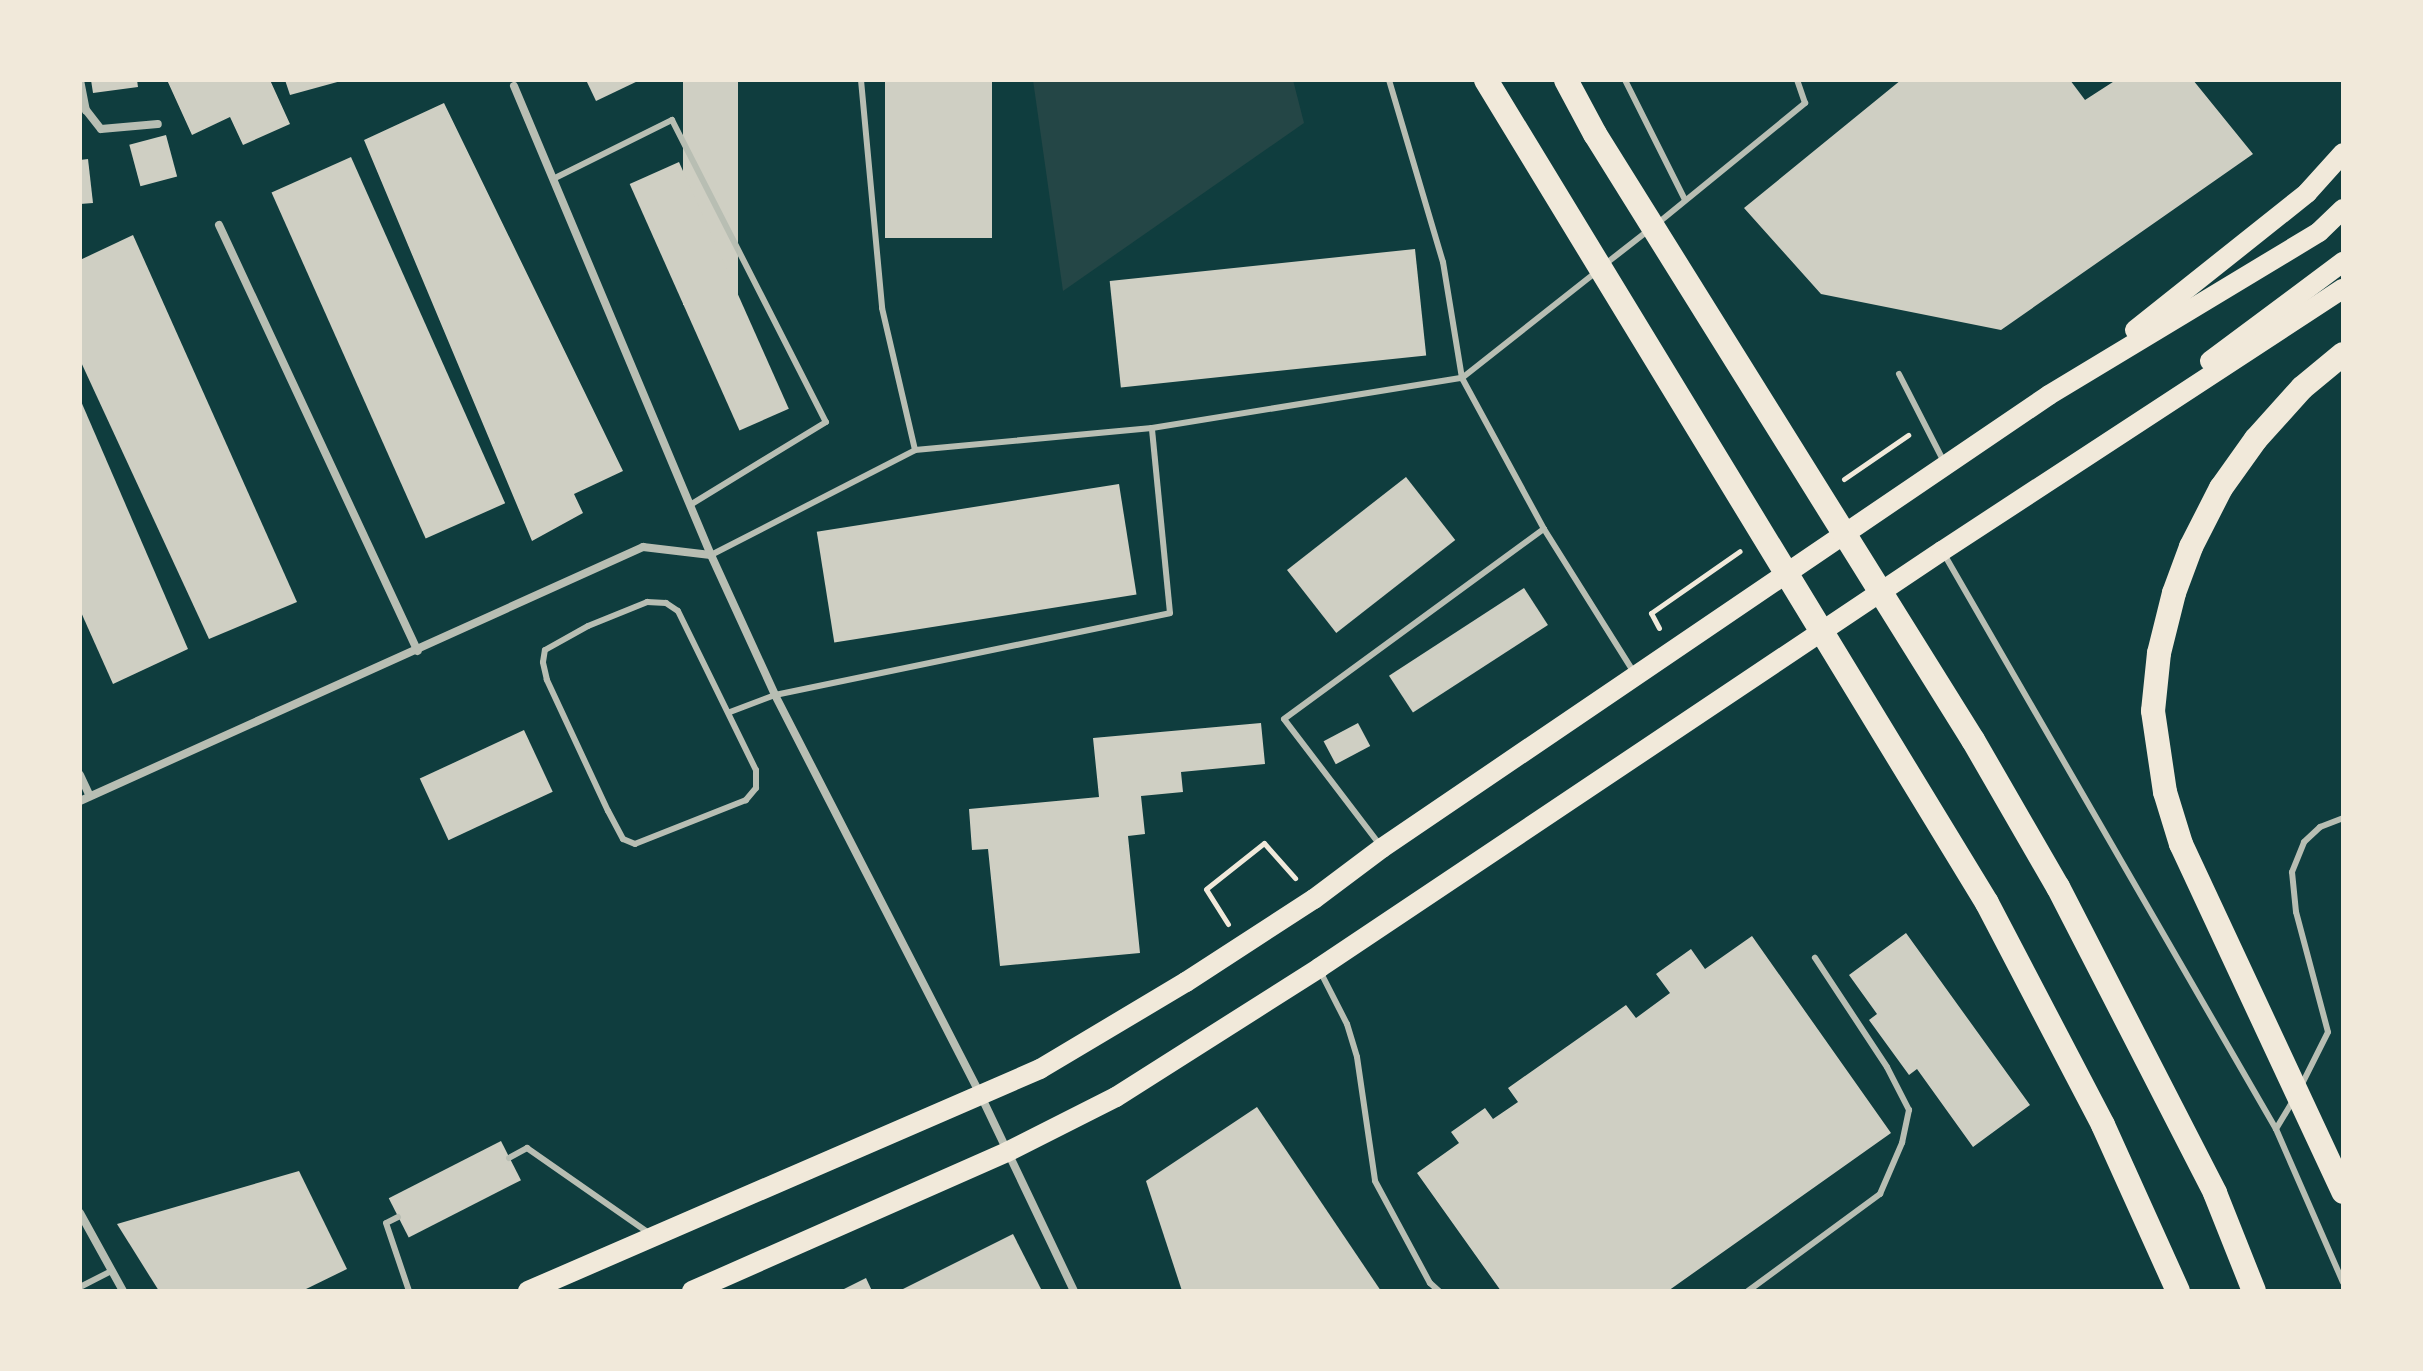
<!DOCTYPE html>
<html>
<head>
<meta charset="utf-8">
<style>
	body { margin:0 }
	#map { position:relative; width:2423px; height:1371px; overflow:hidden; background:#0f3d3e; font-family:"Times New Roman",serif }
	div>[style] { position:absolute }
	.green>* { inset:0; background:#244646 }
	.building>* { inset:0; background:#cfcfc3; transform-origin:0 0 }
	.path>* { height:5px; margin:-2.5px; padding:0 2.5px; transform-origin:2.5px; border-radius:2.5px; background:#f1e9da }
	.service>* { height:6px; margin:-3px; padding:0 3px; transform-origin:3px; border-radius:3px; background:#b8beb3 }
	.minor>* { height:8px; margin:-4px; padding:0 4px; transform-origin:4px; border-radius:4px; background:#b8beb3 }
	.primary>* { height:20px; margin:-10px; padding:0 10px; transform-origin:10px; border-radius:10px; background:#f1e9da }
	.motorway>* { height:24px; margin:-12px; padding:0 12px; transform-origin:12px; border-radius:12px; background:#f1e9da }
	span { translate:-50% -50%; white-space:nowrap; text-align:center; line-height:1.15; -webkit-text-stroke:6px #f1e9da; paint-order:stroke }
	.frame { position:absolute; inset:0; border:82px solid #f1e9da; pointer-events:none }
</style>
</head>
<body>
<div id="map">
	<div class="green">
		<div style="clip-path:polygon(1033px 80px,1293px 80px,1304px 123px,1063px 291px)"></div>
	</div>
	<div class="building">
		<div style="clip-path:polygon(91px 80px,137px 80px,138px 87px,93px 93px)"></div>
		<div style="clip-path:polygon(167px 80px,270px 80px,290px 124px,243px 145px,230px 117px,192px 135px)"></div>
		<div style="clip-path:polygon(285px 80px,340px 80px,341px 81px,290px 95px)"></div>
		<div style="clip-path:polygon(586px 80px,640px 80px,596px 101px)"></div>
		<div style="left:683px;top:80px;width:55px;height:225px"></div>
		<div style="left:885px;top:80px;width:107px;height:158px"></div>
		<div style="clip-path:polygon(1901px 80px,2070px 80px,2085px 100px,2116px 80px,2193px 80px,2253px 154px,2001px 330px,1821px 294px,1744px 208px)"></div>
		<div style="clip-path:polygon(444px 103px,623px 471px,574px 494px,583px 513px,532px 541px,364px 140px)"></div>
		<div style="left:166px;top:135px;width:43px;height:38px;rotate:75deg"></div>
		<div style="left:351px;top:157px;width:379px;height:87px;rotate:66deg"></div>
		<div style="clip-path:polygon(88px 159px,93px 203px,80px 204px,80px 160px)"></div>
		<div style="left:679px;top:162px;width:270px;height:54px;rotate:66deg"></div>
		<div style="clip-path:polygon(133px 235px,297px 602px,209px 639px,80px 360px,80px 260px)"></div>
		<div style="left:1415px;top:249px;width:107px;height:307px;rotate:84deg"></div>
		<div style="clip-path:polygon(80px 399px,188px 649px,113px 684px,80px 610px)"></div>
		<div style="left:1406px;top:477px;width:80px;height:151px;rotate:52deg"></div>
		<div style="left:1119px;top:484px;width:112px;height:306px;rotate:81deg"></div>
		<div style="left:1524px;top:588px;width:44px;height:161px;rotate:57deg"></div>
		<div style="clip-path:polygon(1261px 723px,1265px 764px,1181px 772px,1183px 792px,1141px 796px,1145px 834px,1128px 836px,1140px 953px,1000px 966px,988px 849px,972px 850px,969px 809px,1099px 797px,1093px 738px)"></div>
		<div style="left:1358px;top:723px;width:26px;height:39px;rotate:62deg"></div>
		<div style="left:524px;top:730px;width:68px;height:115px;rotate:65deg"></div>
		<div style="clip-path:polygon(1906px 933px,2030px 1105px,1973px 1147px,1917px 1069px,1909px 1075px,1869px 1020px,1877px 1014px,1849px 975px)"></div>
		<div style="clip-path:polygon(1752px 936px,1891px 1133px,1668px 1291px,1501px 1291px,1417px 1173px,1459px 1143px,1451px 1132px,1485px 1108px,1493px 1119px,1518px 1102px,1508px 1088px,1626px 1005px,1636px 1018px,1670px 993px,1656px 974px,1691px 949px,1705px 969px)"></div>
		<div style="clip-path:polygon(1257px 1107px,1381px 1291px,1182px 1291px,1146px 1181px)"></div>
		<div style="left:501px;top:1141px;width:44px;height:126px;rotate:63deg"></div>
		<div style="clip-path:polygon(299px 1171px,347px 1269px,302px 1291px,159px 1291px,117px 1224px)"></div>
		<div style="clip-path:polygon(1013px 1234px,1042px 1291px,899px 1291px)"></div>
		<div style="clip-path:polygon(866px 1278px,872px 1291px,840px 1291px)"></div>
	</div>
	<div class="path">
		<div style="left:1844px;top:479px;width:78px;rotate:-34.5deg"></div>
		<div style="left:1659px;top:628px;width:17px;rotate:-118deg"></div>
		<div style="left:1651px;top:613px;width:108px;rotate:-34.9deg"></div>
		<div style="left:1228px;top:924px;width:41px;rotate:-122.2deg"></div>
		<div style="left:1206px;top:889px;width:74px;rotate:-38.4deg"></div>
		<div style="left:1264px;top:843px;width:47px;rotate:48.5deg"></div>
	</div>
	<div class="service">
		<div style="left:861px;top:80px;width:229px;rotate:84.7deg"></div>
		<div style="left:882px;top:308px;width:146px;rotate:76.9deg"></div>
		<div style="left:1389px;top:80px;width:190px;rotate:73.5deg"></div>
		<div style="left:1443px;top:262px;width:118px;rotate:80.7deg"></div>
		<div style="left:1462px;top:378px;width:172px;rotate:61.5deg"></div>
		<div style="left:1544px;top:529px;width:168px;rotate:57.9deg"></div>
		<div style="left:1625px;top:80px;width:134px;rotate:63.4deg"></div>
		<div style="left:553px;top:179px;width:133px;rotate:-26.4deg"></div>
		<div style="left:672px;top:120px;width:339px;rotate:63deg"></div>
		<div style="left:826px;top:422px;width:159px;rotate:148.6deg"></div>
		<div style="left:1658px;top:223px;width:190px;rotate:-39.2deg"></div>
		<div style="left:1805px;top:103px;width:24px;rotate:-109deg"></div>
		<div style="left:1604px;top:265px;width:57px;rotate:-37.9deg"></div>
		<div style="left:1899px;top:374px;width:99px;rotate:62.9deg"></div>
		<div style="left:1944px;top:554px;width:664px;rotate:60deg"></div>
		<div style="left:711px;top:555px;width:229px;rotate:-27.2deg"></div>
		<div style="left:915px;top:450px;width:238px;rotate:-5.3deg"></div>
		<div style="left:1152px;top:428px;width:314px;rotate:-9.2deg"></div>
		<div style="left:1462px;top:378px;width:171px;rotate:-38.3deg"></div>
		<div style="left:647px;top:602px;width:19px;rotate:3deg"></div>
		<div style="left:666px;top:603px;width:14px;rotate:34deg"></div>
		<div style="left:678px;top:611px;width:177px;rotate:63.9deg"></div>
		<div style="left:756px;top:770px;width:18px;rotate:90deg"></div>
		<div style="left:756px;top:788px;width:16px;rotate:130deg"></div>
		<div style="left:746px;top:800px;width:119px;rotate:158.4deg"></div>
		<div style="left:635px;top:844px;width:13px;rotate:-157deg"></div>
		<div style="left:623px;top:839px;width:32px;rotate:-118deg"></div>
		<div style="left:608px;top:811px;width:145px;rotate:-115deg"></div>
		<div style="left:547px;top:680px;width:18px;rotate:-103deg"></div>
		<div style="left:543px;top:662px;width:12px;rotate:-81deg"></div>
		<div style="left:545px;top:650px;width:49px;rotate:-29.2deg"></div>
		<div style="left:588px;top:626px;width:64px;rotate:-22.1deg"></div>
		<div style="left:730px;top:712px;width:48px;rotate:-20.7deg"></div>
		<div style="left:775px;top:695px;width:403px;rotate:-11.7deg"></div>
		<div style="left:1170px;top:613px;width:186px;rotate:-95.6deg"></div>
		<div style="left:1380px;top:845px;width:158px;rotate:-127.3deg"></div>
		<div style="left:1284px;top:719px;width:322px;rotate:-36.2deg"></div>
		<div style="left:1321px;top:973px;width:57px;rotate:63deg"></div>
		<div style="left:1347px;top:1024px;width:34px;rotate:73deg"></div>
		<div style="left:1357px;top:1057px;width:125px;rotate:81.7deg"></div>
		<div style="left:1375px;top:1181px;width:116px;rotate:61.7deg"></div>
		<div style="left:1430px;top:1283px;width:12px;rotate:42deg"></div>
		<div style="left:2301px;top:1086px;width:60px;rotate:-63.4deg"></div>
		<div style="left:2328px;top:1032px;width:124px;rotate:-104.9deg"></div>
		<div style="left:2296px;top:912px;width:40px;rotate:-95.7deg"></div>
		<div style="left:2292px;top:872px;width:32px;rotate:-68deg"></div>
		<div style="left:2304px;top:842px;width:22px;rotate:-43deg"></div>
		<div style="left:2320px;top:827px;width:25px;rotate:-21deg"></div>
		<div style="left:2294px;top:1099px;width:35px;rotate:121deg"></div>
		<div style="left:2276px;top:1129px;width:167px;rotate:66.4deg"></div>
		<div style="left:509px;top:1158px;width:21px;rotate:-29deg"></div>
		<div style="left:527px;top:1148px;width:149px;rotate:34.9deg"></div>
		<div style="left:398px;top:1217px;width:13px;rotate:153deg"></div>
		<div style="left:386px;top:1223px;width:72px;rotate:71.3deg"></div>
		<div style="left:80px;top:1287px;width:36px;rotate:-27deg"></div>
		<div style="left:1748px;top:1291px;width:164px;rotate:-36.3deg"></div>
		<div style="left:1880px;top:1194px;width:56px;rotate:-66.7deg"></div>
		<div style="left:1902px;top:1143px;width:34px;rotate:-78deg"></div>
		<div style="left:1909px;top:1110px;width:48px;rotate:-117.1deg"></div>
		<div style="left:1887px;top:1067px;width:131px;rotate:-123.4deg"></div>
	</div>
	<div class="minor">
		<div style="left:80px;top:80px;width:31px;rotate:79deg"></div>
		<div style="left:86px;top:110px;width:24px;rotate:52deg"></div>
		<div style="left:101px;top:129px;width:57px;rotate:-5deg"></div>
		<div style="left:514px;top:86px;width:509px;rotate:67.22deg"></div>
		<div style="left:711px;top:555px;width:154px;rotate:65.4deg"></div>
		<div style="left:775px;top:695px;width:451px;rotate:62.8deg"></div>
		<div style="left:981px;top:1096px;width:216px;rotate:64.5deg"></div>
		<div style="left:219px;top:225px;width:470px;rotate:65deg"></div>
		<div style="left:80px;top:775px;width:21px;rotate:65deg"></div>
		<div style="left:80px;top:801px;width:618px;rotate:-24.28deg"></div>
		<div style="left:643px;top:547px;width:68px;rotate:6.7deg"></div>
		<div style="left:80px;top:1213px;width:89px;rotate:61.1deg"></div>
	</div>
	<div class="primary">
		<div style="left:2135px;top:330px;width:220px;rotate:-38.5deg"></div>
		<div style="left:2307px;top:193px;width:54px;rotate:-48deg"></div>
		<div style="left:2210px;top:361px;width:166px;rotate:-36.7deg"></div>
		<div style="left:528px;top:1291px;width:558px;rotate:-23.44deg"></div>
		<div style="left:1040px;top:1069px;width:170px;rotate:-30.8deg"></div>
		<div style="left:1186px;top:982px;width:153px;rotate:-33deg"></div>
		<div style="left:1314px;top:899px;width:85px;rotate:-36.9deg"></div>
		<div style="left:1382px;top:848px;width:806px;rotate:-34.18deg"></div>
		<div style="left:2049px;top:395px;width:315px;rotate:-31.1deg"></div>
		<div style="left:2319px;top:232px;width:33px;rotate:-44deg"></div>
		<div style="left:692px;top:1291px;width:344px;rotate:-23.8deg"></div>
		<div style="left:1007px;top:1152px;width:122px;rotate:-26.8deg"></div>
		<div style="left:1116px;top:1097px;width:241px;rotate:-32.4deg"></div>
		<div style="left:1319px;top:968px;width:750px;rotate:-33.8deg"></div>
		<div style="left:1942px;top:551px;width:479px;rotate:-33.2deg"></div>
	</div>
	<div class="motorway">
		<div style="left:1486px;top:80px;width:963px;rotate:58.67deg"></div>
		<div style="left:1987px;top:903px;width:250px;rotate:62.4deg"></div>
		<div style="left:2103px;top:1125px;width:182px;rotate:65.7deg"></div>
		<div style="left:1566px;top:80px;width:61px;rotate:61.8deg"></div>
		<div style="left:1595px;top:134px;width:714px;rotate:58.05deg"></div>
		<div style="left:1973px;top:740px;width:170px;rotate:60deg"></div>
		<div style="left:2058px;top:887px;width:344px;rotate:62.8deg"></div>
		<div style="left:2215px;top:1193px;width:105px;rotate:68.3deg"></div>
		<div style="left:2343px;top:354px;width:53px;rotate:140.3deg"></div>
		<div style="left:2302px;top:388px;width:69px;rotate:132deg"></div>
		<div style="left:2256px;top:439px;width:60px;rotate:125.5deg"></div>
		<div style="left:2221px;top:488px;width:66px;rotate:117deg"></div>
		<div style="left:2191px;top:547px;width:49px;rotate:110.3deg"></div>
		<div style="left:2174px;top:593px;width:62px;rotate:104deg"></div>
		<div style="left:2159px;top:653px;width:58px;rotate:95.9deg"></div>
		<div style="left:2153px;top:711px;width:82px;rotate:81.6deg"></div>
		<div style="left:2165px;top:792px;width:54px;rotate:72.9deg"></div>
		<div style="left:2181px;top:844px;width:384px;rotate:65deg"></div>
	</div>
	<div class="frame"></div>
</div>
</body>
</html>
